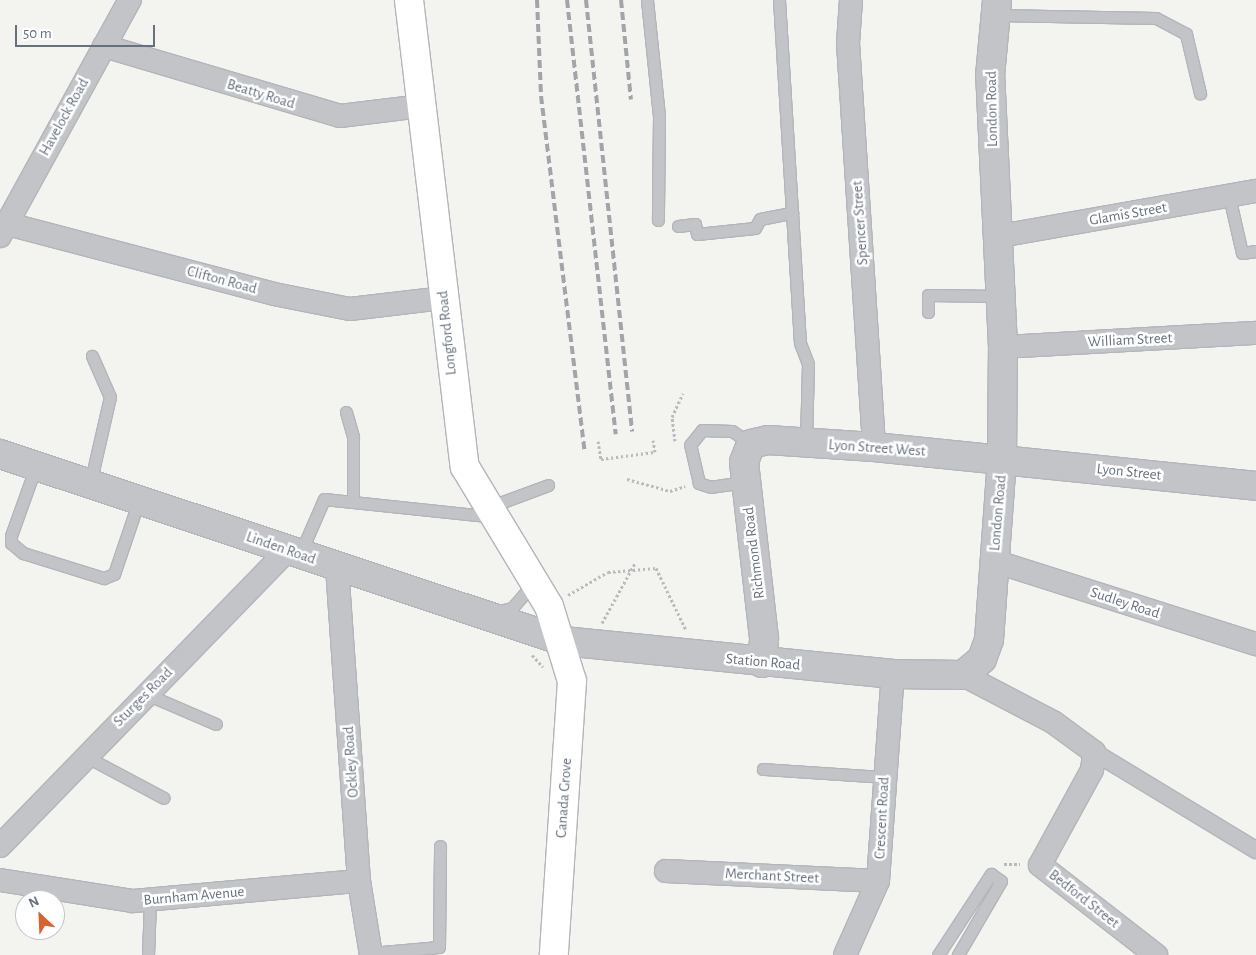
<!DOCTYPE html>
<html>
<head>
<meta charset="utf-8">
<style>
	body { margin:0 }
	#map { position:relative; width:1256px; height:955px; overflow:hidden; background:#f3f4f0; font-family:"Alegreya Sans",sans-serif }
	div>[style] { position:absolute }
	.path>* { height:3px; margin-top:-1.5px; transform-origin:0; background:repeating-linear-gradient(90deg,#b9bbbd 0 2.5px,transparent 0 5px) }
	.roads { filter:drop-shadow(1px 0 #b2b6ba) drop-shadow(-1px 0 #b2b6ba) drop-shadow(0 1px #b2b6ba) drop-shadow(0 -1px #b2b6ba) }
	.service>* { height:11px; margin:-5.5px; padding:0 5.5px; transform-origin:5.5px; border-radius:5.5px; background:#c2c4c8 }
	.pedestrian>* { height:16px; margin:-8px; padding:0 8px; transform-origin:8px; border-radius:8px; background:#c2c4c8 }
	.minor>* { height:22px; margin:-11px; padding:0 11px; transform-origin:11px; border-radius:11px; background:#c2c4c8 }
	.tertiary>* { height:28px; margin:-14px; padding:0 14px; transform-origin:14px; border-radius:14px; background:#c2c4c8 }
	.secondary>* { height:28px; margin:-14px; padding:0 14px; transform-origin:14px; border-radius:14px; background:#fff }
	.rail>* { height:4px; margin-top:-2px; transform-origin:0; background:repeating-linear-gradient(90deg,#a1a5aa 0 8px,transparent 0 12px) }
	span { translate:-50% -50%; white-space:nowrap; text-align:center; line-height:1.15; -webkit-text-stroke:5px #fff; paint-order:stroke }
	.street-label { font-size:15px; color:#65717f }
	.north { position:absolute; left:15px; top:890px; width:50px; height:50px; box-sizing:border-box; background:#fff; border:1px solid #c1c6cc; border-radius:50%; rotate:335deg; font-size:14px; font-weight:700; line-height:20px; text-align:center; color:#65717f }
	.north::after { content:''; display:block; margin:auto; width:18px; height:22px; background:#d6642e; clip-path:polygon(50% 0,100% 100%,50% 72%,0 100%) }
	.scale { position:absolute; left:15px; top:25px; width:140px; height:22px; box-sizing:border-box; border:2px solid #65717f; border-top:0; padding-left:6px; font-size:15px; line-height:18px; white-space:nowrap; color:#65717f; -webkit-text-stroke:4px #fff; paint-order:stroke }
</style>
</head>
<body>
<div id="map">
	<div class="path">
		<div style="left:598px;top:441px;width:18px;rotate:81deg"></div>
		<div style="left:601px;top:459px;width:54px;rotate:-7.4deg"></div>
		<div style="left:655px;top:452px;width:12px;rotate:-99deg"></div>
		<div style="left:675px;top:441px;width:24px;rotate:-97deg"></div>
		<div style="left:672px;top:417px;width:26px;rotate:-65deg"></div>
		<div style="left:627px;top:479px;width:45px;rotate:15.6deg"></div>
		<div style="left:670px;top:491px;width:16px;rotate:-18deg"></div>
		<div style="left:568px;top:595px;width:46px;rotate:-29.9deg"></div>
		<div style="left:608px;top:572px;width:48px;rotate:-4.8deg"></div>
		<div style="left:656px;top:568px;width:69px;rotate:64.2deg"></div>
		<div style="left:602px;top:623px;width:68px;rotate:-61.2deg"></div>
		<div style="left:532px;top:655px;width:16px;rotate:47deg"></div>
		<div style="left:1004px;top:864px;width:16px"></div>
	</div>
	<div class="roads">
		<div class="service">
			<div style="left:647px;top:0;width:117px;rotate:84.1deg"></div>
			<div style="left:659px;top:116px;width:104px;rotate:90.6deg"></div>
			<div style="left:779px;top:0;width:344px;rotate:86.5deg"></div>
			<div style="left:800px;top:343px;width:22px;rotate:69deg"></div>
			<div style="left:808px;top:364px;width:79px;rotate:91.5deg"></div>
			<div style="left:996px;top:15px;width:160px;rotate:1.1deg"></div>
			<div style="left:1156px;top:18px;width:34px;rotate:28deg"></div>
			<div style="left:1186px;top:34px;width:61px;rotate:76.7deg"></div>
			<div style="left:1229px;top:196px;width:58px;rotate:77.2deg"></div>
			<div style="left:1242px;top:253px;width:14px;rotate:-8deg"></div>
			<div style="left:678px;top:226px;width:17px;rotate:-7deg"></div>
			<div style="left:695px;top:224px;width:10px;rotate:79deg"></div>
			<div style="left:697px;top:234px;width:58px;rotate:-5.9deg"></div>
			<div style="left:755px;top:228px;width:10px;rotate:-61deg"></div>
			<div style="left:760px;top:219px;width:33px;rotate:-11deg"></div>
			<div style="left:928px;top:312px;width:17px;rotate:-90deg"></div>
			<div style="left:928px;top:295px;width:73px;rotate:0.8deg"></div>
			<div style="left:346px;top:412px;width:26px;rotate:74deg"></div>
			<div style="left:353px;top:437px;width:63px;rotate:90deg"></div>
			<div style="left:36px;top:466px;width:74px;rotate:109.7deg"></div>
			<div style="left:11px;top:536px;width:7px;rotate:90deg"></div>
			<div style="left:11px;top:543px;width:16px;rotate:40deg"></div>
			<div style="left:23px;top:553px;width:85px;rotate:17.2deg"></div>
			<div style="left:104px;top:578px;width:11px;rotate:-22deg"></div>
			<div style="left:114px;top:574px;width:78px;rotate:-71.3deg"></div>
			<div style="left:745px;top:482px;width:34px;rotate:172deg"></div>
			<div style="left:711px;top:487px;width:13px;rotate:-162deg"></div>
			<div style="left:699px;top:483px;width:39px;rotate:-103deg"></div>
			<div style="left:690px;top:445px;width:19px;rotate:-51deg"></div>
			<div style="left:702px;top:430px;width:30px;rotate:2deg"></div>
			<div style="left:732px;top:431px;width:23px;rotate:34deg"></div>
			<div style="left:90px;top:484px;width:89px;rotate:-77.1deg"></div>
			<div style="left:110px;top:397px;width:45px;rotate:-113.7deg"></div>
			<div style="left:489px;top:507px;width:63px;rotate:-20.4deg"></div>
			<div style="left:300px;top:554px;width:60px;rotate:-66.4deg"></div>
			<div style="left:324px;top:499px;width:171px;rotate:6deg"></div>
			<div style="left:495px;top:612px;width:17px;rotate:-13deg"></div>
			<div style="left:512px;top:608px;width:33px;rotate:-49deg"></div>
			<div style="left:146px;top:694px;width:76px;rotate:23.2deg"></div>
			<div style="left:85px;top:756px;width:89px;rotate:28deg"></div>
			<div style="left:763px;top:769px;width:121px;rotate:3.8deg"></div>
			<div style="left:371px;top:953px;width:68px;rotate:-5deg"></div>
			<div style="left:439px;top:947px;width:101px;rotate:-89.4deg"></div>
			<div style="left:148px;top:955px;width:55px;rotate:-87.9deg"></div>
			<div style="left:938px;top:955px;width:97px;rotate:-56.8deg"></div>
			<div style="left:991px;top:874px;width:12px;rotate:35deg"></div>
			<div style="left:1001px;top:881px;width:86px;rotate:120.2deg"></div>
		</div>
		<div class="pedestrian">
			<div style="left:1094px;top:752px;width:189px;rotate:31.2deg"></div>
		</div>
		<div class="minor">
			<div style="left:851px;top:0;width:43px;rotate:94deg"></div>
			<div style="left:848px;top:43px;width:405px;rotate:86.3deg"></div>
			<div style="left:104px;top:46px;width:246px;rotate:16.5deg"></div>
			<div style="left:340px;top:116px;width:83px;rotate:-7deg"></div>
			<div style="left:4px;top:223px;width:279px;rotate:14.7deg"></div>
			<div style="left:274px;top:294px;width:77px;rotate:11.2deg"></div>
			<div style="left:350px;top:309px;width:95px;rotate:-6.7deg"></div>
			<div style="left:0;top:236px;width:269px;rotate:-61.2deg"></div>
			<div style="left:1000px;top:236px;width:260px;rotate:-10deg"></div>
			<div style="left:1003px;top:347px;width:253px;rotate:-3.2deg"></div>
			<div style="left:994px;top:561px;width:275px;rotate:17.6deg"></div>
			<div style="left:337px;top:567px;width:315px;rotate:86deg"></div>
			<div style="left:359px;top:881px;width:75px;rotate:80.8deg"></div>
			<div style="left:963px;top:675px;width:102px;rotate:27.6deg"></div>
			<div style="left:1053px;top:722px;width:51px;rotate:36.2deg"></div>
			<div style="left:1094px;top:752px;width:18px;rotate:96deg"></div>
			<div style="left:1092px;top:770px;width:108px;rotate:118.7deg"></div>
			<div style="left:1040px;top:865px;width:147px;rotate:37.8deg"></div>
			<div style="left:0;top:846px;width:413px;rotate:-45.8deg"></div>
			<div style="left:666px;top:871px;width:212px;rotate:2.7deg"></div>
			<div style="left:0;top:880px;width:135px;rotate:9deg"></div>
			<div style="left:133px;top:901px;width:227px;rotate:-5.1deg"></div>
			<div style="left:845px;top:955px;width:81px;rotate:-66deg"></div>
			<div style="left:878px;top:881px;width:208px;rotate:-85.9deg"></div>
		</div>
		<div class="tertiary">
			<div style="left:0;top:454px;width:593px;rotate:18.37deg"></div>
			<div style="left:563px;top:641px;width:332px;rotate:5.7deg"></div>
			<div style="left:893px;top:674px;width:70px;rotate:0.8deg"></div>
			<div style="left:963px;top:675px;width:25px;rotate:-40deg"></div>
			<div style="left:982px;top:659px;width:20px;rotate:-70deg"></div>
			<div style="left:989px;top:640px;width:182px;rotate:-85.9deg"></div>
			<div style="left:1002px;top:458px;width:111px;rotate:-89.5deg"></div>
			<div style="left:1003px;top:347px;width:271px;rotate:-92.7deg"></div>
			<div style="left:990px;top:76px;width:76px;rotate:-84.7deg"></div>
			<div style="left:762px;top:663px;width:25px;rotate:-85deg"></div>
			<div style="left:764px;top:638px;width:177px;rotate:-96.5deg"></div>
			<div style="left:744px;top:462px;width:19px;rotate:-69deg"></div>
			<div style="left:751px;top:444px;width:17px;rotate:-13deg"></div>
			<div style="left:768px;top:440px;width:106px;rotate:3.8deg"></div>
			<div style="left:874px;top:447px;width:384px;rotate:5.8deg"></div>
		</div>
		<div class="secondary">
			<div style="left:409px;top:0;width:470px;rotate:83.2deg"></div>
			<div style="left:465px;top:467px;width:162px;rotate:58.9deg"></div>
			<div style="left:549px;top:606px;width:78px;rotate:73deg"></div>
			<div style="left:572px;top:681px;width:275px;rotate:93.8deg"></div>
		</div>
	</div>
	<div class="rail">
		<div style="left:537px;top:0;width:96px;rotate:87.6deg"></div>
		<div style="left:541px;top:96px;width:359px;rotate:83deg"></div>
		<div style="left:567px;top:0;width:437px;rotate:83.6deg"></div>
		<div style="left:586px;top:0;width:434px;rotate:83.9deg"></div>
		<div style="left:621px;top:0;width:100px;rotate:84.3deg"></div>
	</div>
	<div class="street-label">
		<span style="left:261px;top:94px;rotate:17deg">Beatty Road</span>
		<span style="left:992px;top:109px;rotate:-91deg">London Road</span>
		<span style="left:64px;top:117px;rotate:-61deg">Havelock Road</span>
		<span style="left:1128px;top:214px;rotate:-10deg">Glamis Street</span>
		<span style="left:860px;top:223px;rotate:-94deg">Spencer Street</span>
		<span style="left:222px;top:280px;rotate:15deg">Clifton Road</span>
		<span style="left:447px;top:333px;rotate:-96deg">Longford Road</span>
		<span style="left:1130px;top:340px;rotate:-3deg">William Street</span>
		<span style="left:877px;top:448px;rotate:4deg">Lyon Street West</span>
		<span style="left:1129px;top:472px;rotate:6deg">Lyon Street</span>
		<span style="left:998px;top:513px;rotate:-85deg">London Road</span>
		<span style="left:281px;top:548px;rotate:19deg">Linden Road</span>
		<span style="left:754px;top:553px;rotate:-97deg">Richmond Road</span>
		<span style="left:1125px;top:603px;rotate:18deg">Sudley Road</span>
		<span style="left:763px;top:662px;rotate:5deg">Station Road</span>
		<span style="left:143px;top:697px;rotate:-45deg">Sturges Road</span>
		<span style="left:351px;top:762px;rotate:-94deg">Ockley Road</span>
		<span style="left:564px;top:798px;rotate:-86deg">Canada Grove</span>
		<span style="left:882px;top:818px;rotate:-87deg">Crescent Road</span>
		<span style="left:772px;top:876px;rotate:3deg">Merchant Street</span>
		<span style="left:194px;top:896px;rotate:-5deg">Burnham Avenue</span>
		<span style="left:1084px;top:899px;rotate:38deg">Bedford Street</span>
	</div>
	<div class="north">N</div>
	<div class="scale">50 m</div>
</div>
</body>
</html>
